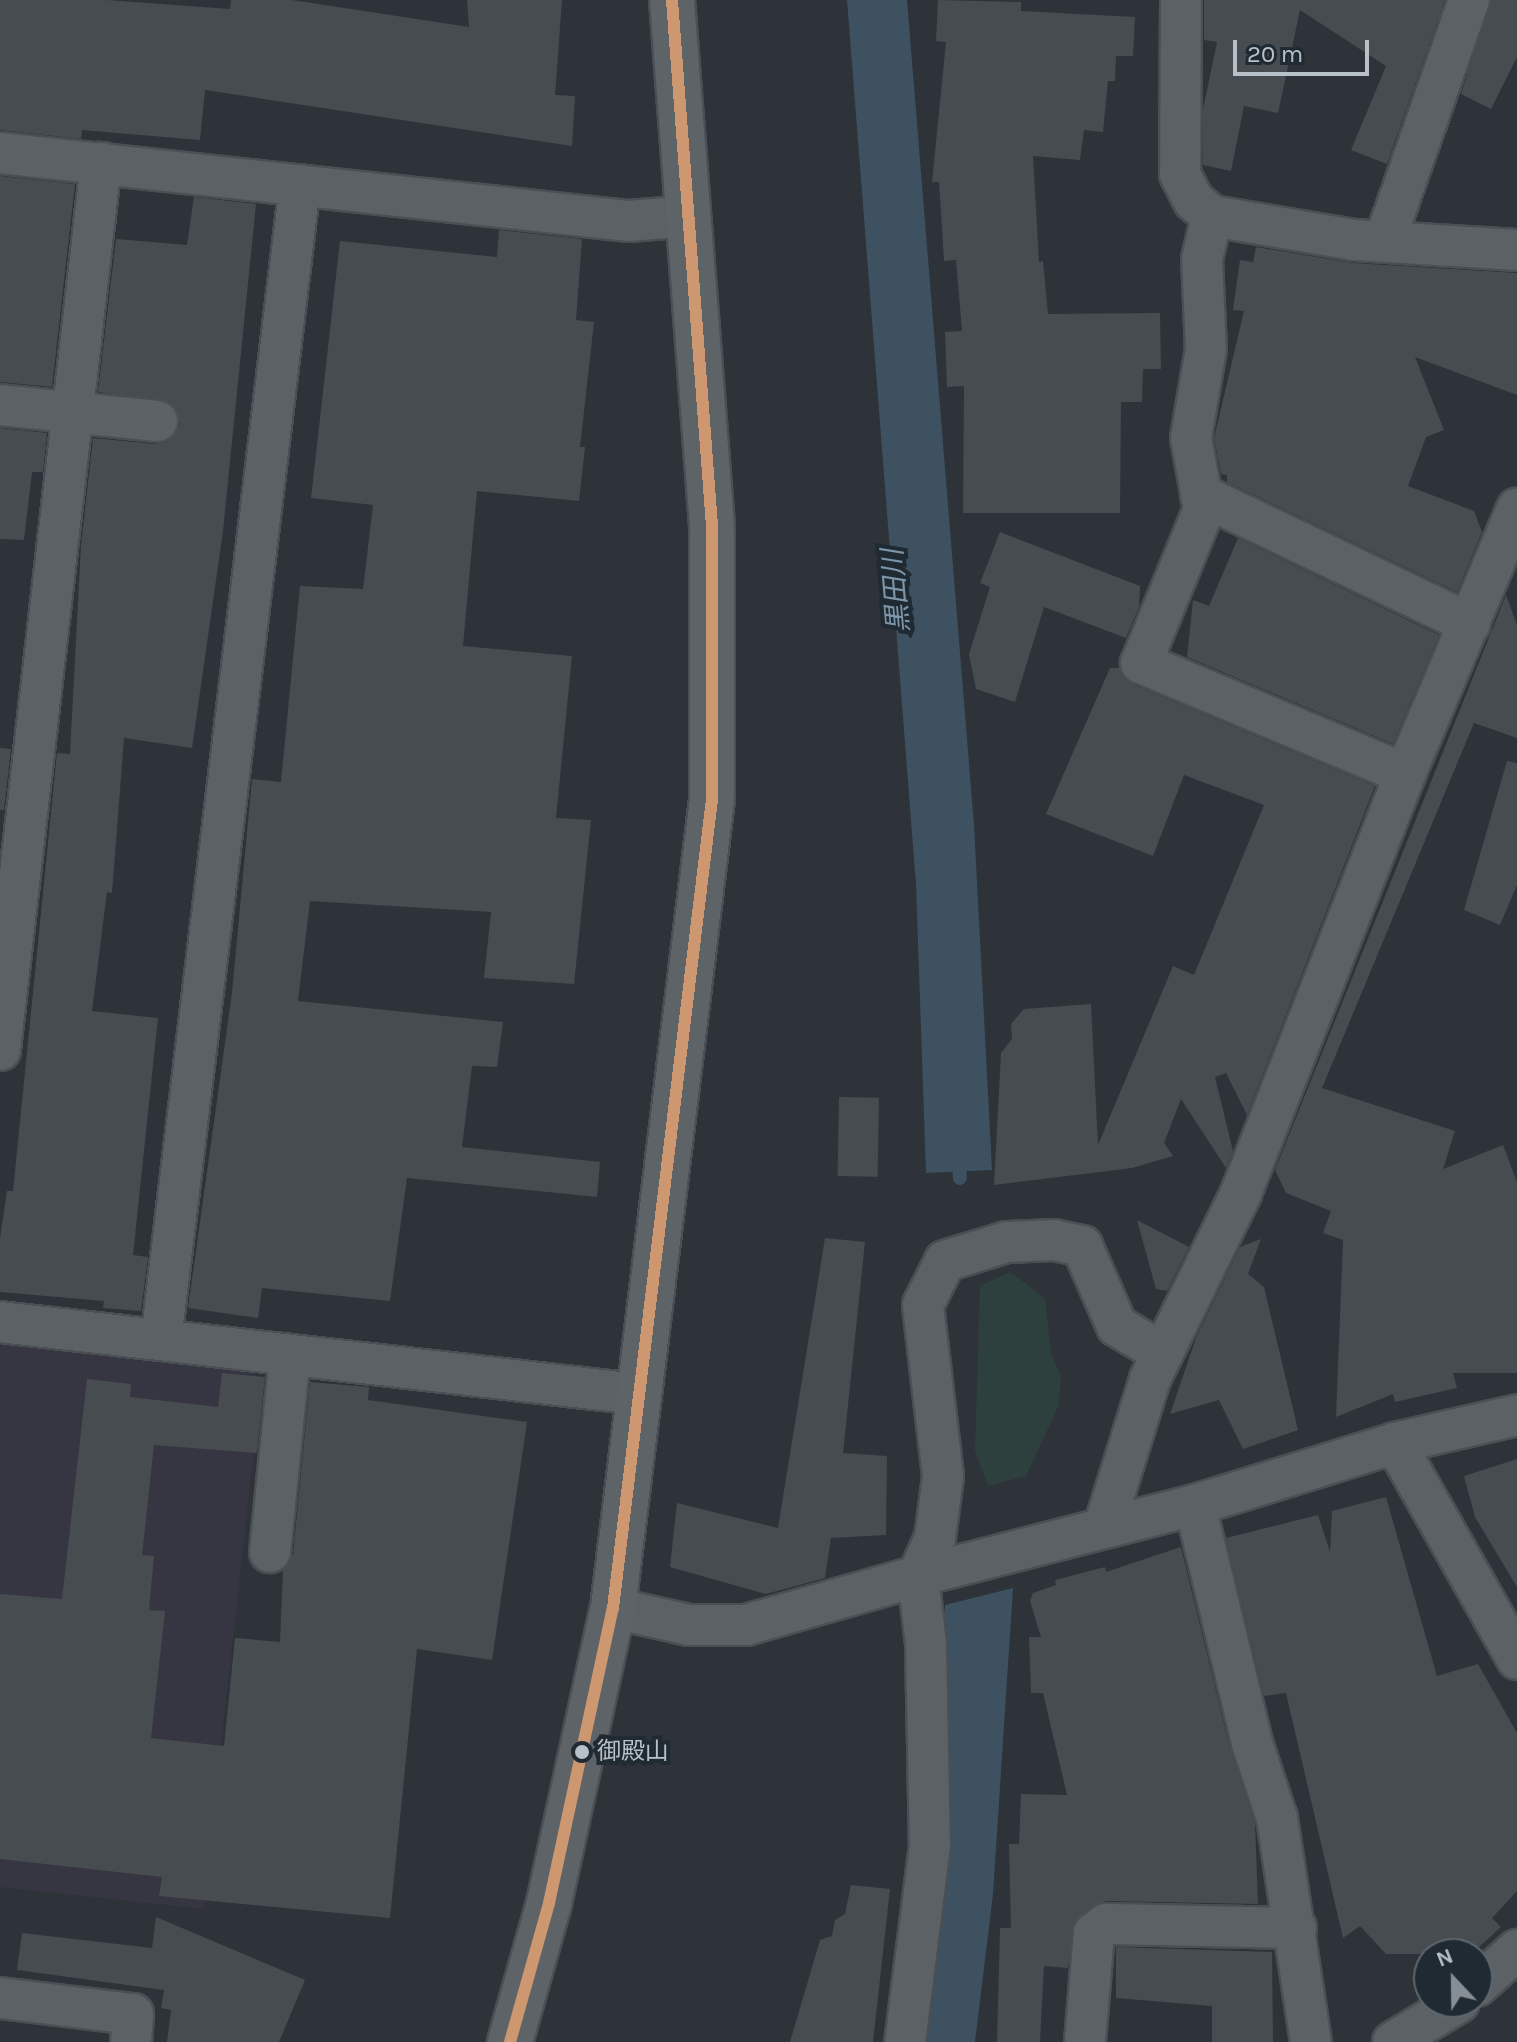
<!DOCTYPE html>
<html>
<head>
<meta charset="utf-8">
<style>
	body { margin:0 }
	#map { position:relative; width:1517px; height:2042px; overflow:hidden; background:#2d3338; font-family:Karla,"Noto Sans JP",sans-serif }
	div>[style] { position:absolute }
	.medical>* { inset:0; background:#353641 }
	.green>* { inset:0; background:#2d403e }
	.water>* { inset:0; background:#3e5160 }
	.stream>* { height:14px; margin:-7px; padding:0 7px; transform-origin:7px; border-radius:7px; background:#3e5160 }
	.building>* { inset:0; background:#474c51; transform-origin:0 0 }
	.roads { filter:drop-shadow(2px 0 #4a4f53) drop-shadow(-2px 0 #4a4f53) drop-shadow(0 2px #4a4f53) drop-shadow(0 -2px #4a4f53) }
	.street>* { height:40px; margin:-20px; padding:0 20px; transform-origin:20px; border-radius:20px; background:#5c6166 }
	.primary>* { height:44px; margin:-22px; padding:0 22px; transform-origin:22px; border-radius:22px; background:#5e6368 }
	.bus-1>* { height:12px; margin:-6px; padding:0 6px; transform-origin:6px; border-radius:6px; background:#cd976f }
	.dots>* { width:22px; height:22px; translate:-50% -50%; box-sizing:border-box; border:4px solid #202a32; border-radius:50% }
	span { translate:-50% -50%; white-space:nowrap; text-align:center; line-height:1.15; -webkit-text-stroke:8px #202a32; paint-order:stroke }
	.bus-label { font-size:24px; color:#b8c0c8 }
	.left { translate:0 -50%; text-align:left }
	.water-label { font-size:28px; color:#7c95a8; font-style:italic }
	.north { position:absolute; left:1413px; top:1938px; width:80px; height:80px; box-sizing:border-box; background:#202a32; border:2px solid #5d666e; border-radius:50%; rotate:338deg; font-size:22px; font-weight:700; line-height:32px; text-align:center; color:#b8c0c8 }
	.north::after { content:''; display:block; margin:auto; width:28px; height:36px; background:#878f96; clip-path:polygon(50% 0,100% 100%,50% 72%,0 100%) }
	.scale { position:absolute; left:1233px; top:40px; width:136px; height:36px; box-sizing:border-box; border:4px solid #b8c0c8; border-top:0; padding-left:10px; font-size:24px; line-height:28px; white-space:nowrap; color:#b8c0c8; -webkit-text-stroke:6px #202a32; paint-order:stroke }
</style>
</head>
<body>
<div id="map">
	<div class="medical">
		<div style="clip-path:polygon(0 1336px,249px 1362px,261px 1386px,203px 1909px,0 1887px)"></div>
	</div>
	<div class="green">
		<div style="clip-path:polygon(1010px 1272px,1045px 1298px,1051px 1353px,1061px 1376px,1058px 1407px,1026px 1476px,988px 1486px,975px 1451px,980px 1286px)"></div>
	</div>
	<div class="water">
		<div style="clip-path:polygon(847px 0,907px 0,974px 825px,992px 1170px,926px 1173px,916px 884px)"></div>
		<div style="clip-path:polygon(1013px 1588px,993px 1894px,975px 2042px,919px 2042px,951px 1786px,940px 1781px,945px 1605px)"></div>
	</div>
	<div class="stream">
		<div style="left:959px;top:1153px;width:25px;rotate:88deg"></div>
	</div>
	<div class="building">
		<div style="clip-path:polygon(0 0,107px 0,230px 9px,231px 0,292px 0,469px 27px,467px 0,562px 0,555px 95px,575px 96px,572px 146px,205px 90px,200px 140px,82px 130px,81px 139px,0 130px)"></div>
		<div style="clip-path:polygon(938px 0,1021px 2px,1021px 11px,1135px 17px,1133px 56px,1116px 56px,1115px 81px,1108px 81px,1103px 132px,1084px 130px,1080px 160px,1033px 156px,1039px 262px,1043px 261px,1048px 314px,1160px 313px,1161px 369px,1143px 369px,1142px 402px,1121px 402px,1120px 513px,963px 513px,964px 386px,947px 387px,945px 332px,962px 331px,956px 260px,944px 261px,939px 182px,932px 182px,946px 42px,936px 41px)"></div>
		<div style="clip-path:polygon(1204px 0,1445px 0,1387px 164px,1351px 150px,1386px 66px,1300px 10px,1278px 113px,1244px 106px,1231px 171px,1203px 165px,1203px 109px,1217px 42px,1204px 40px)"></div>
		<div style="clip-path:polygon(1491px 0,1517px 0,1517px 57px,1491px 109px,1461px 94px)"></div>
		<div style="clip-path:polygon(0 176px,75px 184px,52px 387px,0 382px)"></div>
		<div style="clip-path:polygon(194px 197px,256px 204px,223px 531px,192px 748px,124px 738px,112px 893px,107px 892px,92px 1011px,158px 1018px,133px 1255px,148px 1257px,141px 1311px,103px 1308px,104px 1301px,0 1292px,0 1238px,7px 1191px,13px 1191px,57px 753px,70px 754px,81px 546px,93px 438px,155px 444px,167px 442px,180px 424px,170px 402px,98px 392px,116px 239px,187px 245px)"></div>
		<div style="clip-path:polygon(499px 230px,582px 239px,576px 320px,594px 322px,580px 447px,585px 447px,579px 501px,477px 491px,463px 646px,572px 656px,556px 818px,591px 820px,574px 984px,484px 978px,491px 912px,310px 901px,298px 1001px,503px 1022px,497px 1067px,472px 1066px,462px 1147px,600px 1162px,597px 1197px,407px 1178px,390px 1301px,262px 1288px,258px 1318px,188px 1308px,232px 993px,252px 779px,281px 782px,300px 586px,363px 589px,373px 505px,311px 498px,340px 241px,497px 257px)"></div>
		<div style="clip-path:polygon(1256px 247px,1353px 263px,1517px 273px,1517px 395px,1415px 357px,1444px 430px,1426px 437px,1408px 486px,1474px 511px,1482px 532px,1457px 592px,1227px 482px,1227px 475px,1221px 474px,1214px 438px,1244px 311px,1233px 310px,1240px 260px,1253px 262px)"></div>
		<div style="clip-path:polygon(0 428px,47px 433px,43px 472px,32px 472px,24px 540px,0 539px)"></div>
		<div style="clip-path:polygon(1000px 532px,1140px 586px,1139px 607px,1126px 638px,1044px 607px,1015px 702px,976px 689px,969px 654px,990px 587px,980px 583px)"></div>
		<div style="clip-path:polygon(1238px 538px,1439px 635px,1393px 744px,1187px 657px,1193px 600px,1209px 606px)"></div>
		<div style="clip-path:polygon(1506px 595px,1517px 625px,1517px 738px,1474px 723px,1322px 1088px,1455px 1131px,1443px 1169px,1503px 1145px,1517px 1182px,1517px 1373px,1453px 1373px,1457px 1388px,1395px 1402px,1393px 1394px,1336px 1417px,1343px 1240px,1323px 1233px,1331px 1211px,1286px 1193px,1275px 1170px)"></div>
		<div style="clip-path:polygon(1110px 668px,1119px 668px,1132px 684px,1375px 786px,1247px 1115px,1226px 1073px,1215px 1077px,1233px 1151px,1226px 1168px,1181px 1099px,1164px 1143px,1173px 1156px,1132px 1168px,994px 1185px,1001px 1053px,1012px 1039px,1011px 1024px,1024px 1009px,1091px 1004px,1098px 1145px,1173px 966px,1194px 975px,1264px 805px,1184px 775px,1153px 856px,1046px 814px)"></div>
		<div style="clip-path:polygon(0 748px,11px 749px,4px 810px,0 810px)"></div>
		<div style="clip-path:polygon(1507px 761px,1517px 763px,1517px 885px,1500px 925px,1464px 910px)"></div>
		<div style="left:839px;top:1097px;width:40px;height:79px;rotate:1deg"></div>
		<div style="clip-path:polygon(1137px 1220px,1189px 1247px,1167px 1291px,1156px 1289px)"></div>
		<div style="clip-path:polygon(825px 1238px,865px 1242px,843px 1453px,887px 1456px,886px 1535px,831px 1538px,825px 1578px,766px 1594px,670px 1567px,677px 1503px,778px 1528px)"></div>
		<div style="clip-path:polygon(1261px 1239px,1248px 1274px,1264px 1287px,1298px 1430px,1243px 1449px,1219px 1400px,1170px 1414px,1196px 1338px,1240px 1247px)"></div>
		<div style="clip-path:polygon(222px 1373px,265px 1377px,257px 1453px,154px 1445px,142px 1555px,154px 1556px,149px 1610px,165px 1611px,151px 1738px,224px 1746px,235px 1638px,280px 1642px,283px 1570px,293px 1554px,310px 1382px,369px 1387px,368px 1400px,527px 1422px,492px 1660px,417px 1649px,390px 1918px,159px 1896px,162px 1877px,0 1859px,0 1594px,62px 1599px,87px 1379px,131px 1384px,130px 1397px,218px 1407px)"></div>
		<div style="clip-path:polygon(1517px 1459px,1517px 1587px,1475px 1517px,1464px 1476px)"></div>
		<div style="clip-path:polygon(1386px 1497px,1437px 1676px,1478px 1664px,1517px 1733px,1517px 1891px,1492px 1918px,1501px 1927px,1471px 1954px,1386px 1954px,1360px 1926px,1343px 1938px,1286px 1693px,1264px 1696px,1226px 1538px,1318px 1515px,1330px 1552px,1332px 1511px)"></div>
		<div style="clip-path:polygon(1181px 1547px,1230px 1748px,1255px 1823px,1258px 1904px,1106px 1901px,1092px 1906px,1074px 1922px,1068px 1968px,1044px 1966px,1040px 2042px,997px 2042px,1000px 1928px,1011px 1928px,1009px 1844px,1019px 1844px,1021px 1794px,1067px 1795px,1043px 1693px,1031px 1693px,1029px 1637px,1041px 1637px,1030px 1601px,1033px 1593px,1056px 1585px,1055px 1580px,1105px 1567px,1106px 1572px)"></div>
		<div style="clip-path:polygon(851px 1885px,890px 1889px,873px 2042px,790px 2042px,820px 1940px,832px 1936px,835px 1920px,845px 1914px)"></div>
		<div style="clip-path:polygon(156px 1917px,305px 1980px,279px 2042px,167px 2042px,171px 2010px,161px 2008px,164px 1990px,17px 1970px,22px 1933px,152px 1948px)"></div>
		<div style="clip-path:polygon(1116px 1947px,1272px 1952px,1273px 2042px,1212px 2042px,1212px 2006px,1116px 1998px)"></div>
	</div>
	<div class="roads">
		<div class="street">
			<div style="left:1181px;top:0;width:174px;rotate:90.3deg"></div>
			<div style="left:1180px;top:174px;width:30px;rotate:63deg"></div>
			<div style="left:1194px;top:201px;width:23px;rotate:40deg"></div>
			<div style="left:1212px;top:216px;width:144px;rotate:9.6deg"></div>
			<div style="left:1354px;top:240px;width:163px;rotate:3.5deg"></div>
			<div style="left:0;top:153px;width:633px;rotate:6.17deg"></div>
			<div style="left:629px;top:221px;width:61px;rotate:-4.7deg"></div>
			<div style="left:1212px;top:216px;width:44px;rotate:103.1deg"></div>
			<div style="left:1202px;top:259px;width:90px;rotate:87.5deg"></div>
			<div style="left:1206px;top:349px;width:90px;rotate:99.6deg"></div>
			<div style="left:1191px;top:438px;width:72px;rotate:79.6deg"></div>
			<div style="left:1204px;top:509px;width:166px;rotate:112.2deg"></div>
			<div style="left:1141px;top:663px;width:286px;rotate:22.8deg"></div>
			<div style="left:1385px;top:240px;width:254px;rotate:-70.7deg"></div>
			<div style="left:0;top:405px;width:158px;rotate:5.8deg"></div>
			<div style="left:1201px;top:495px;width:298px;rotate:25.6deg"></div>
			<div style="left:0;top:1050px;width:893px;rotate:-83.5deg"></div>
			<div style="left:0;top:1322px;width:641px;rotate:6.45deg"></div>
			<div style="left:161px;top:1340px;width:1163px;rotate:-83.14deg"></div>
			<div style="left:1395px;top:1443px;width:248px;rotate:60.5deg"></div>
			<div style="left:1195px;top:1505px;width:245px;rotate:76.5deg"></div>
			<div style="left:1252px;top:1743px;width:79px;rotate:71.6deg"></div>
			<div style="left:1277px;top:1818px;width:227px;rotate:81.4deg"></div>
			<div style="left:1104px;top:1527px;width:155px;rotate:-72.7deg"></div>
			<div style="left:1150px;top:1379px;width:207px;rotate:-63.9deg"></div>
			<div style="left:1241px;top:1193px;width:450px;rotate:-68.6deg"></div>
			<div style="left:1405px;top:774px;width:288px;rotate:-67.1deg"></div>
			<div style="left:270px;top:1552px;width:198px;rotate:-84.2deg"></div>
			<div style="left:918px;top:1576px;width:286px;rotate:-14.4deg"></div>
			<div style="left:1195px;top:1505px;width:209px;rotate:-17.2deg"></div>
			<div style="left:1395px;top:1443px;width:125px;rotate:-12.9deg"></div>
			<div style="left:918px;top:1576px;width:42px;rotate:-65.9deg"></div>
			<div style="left:935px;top:1538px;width:63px;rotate:-82.6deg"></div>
			<div style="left:943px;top:1476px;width:172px;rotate:-96.7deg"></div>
			<div style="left:923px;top:1305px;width:49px;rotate:-63.4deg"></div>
			<div style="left:945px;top:1261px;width:65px;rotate:-17deg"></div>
			<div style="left:1007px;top:1242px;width:47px;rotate:-2.4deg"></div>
			<div style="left:1054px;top:1240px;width:29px;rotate:12deg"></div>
			<div style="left:1082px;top:1246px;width:87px;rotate:66.4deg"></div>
			<div style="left:1117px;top:1326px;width:51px;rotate:30.6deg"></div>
			<div style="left:613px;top:1608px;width:78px;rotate:12.6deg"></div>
			<div style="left:689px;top:1625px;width:57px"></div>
			<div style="left:746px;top:1625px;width:179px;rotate:-15.9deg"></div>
			<div style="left:918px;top:1576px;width:68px;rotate:83.3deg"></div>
			<div style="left:926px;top:1644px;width:201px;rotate:88.9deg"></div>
			<div style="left:930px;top:1845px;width:199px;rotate:97.2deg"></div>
			<div style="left:1477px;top:1986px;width:54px;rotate:-42deg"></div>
			<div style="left:0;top:1998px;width:134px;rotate:6.9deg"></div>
			<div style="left:133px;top:2014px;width:28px;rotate:94deg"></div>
			<div style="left:1085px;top:2042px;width:109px;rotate:-85.3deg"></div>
			<div style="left:1094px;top:1933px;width:15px;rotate:-37deg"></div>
			<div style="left:1106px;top:1924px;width:190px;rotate:1.2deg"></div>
			<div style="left:1393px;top:2042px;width:77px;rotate:-31.2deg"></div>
		</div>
		<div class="primary">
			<div style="left:510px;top:2042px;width:144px;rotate:-74.3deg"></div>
			<div style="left:549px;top:1903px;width:302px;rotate:-77.8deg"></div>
			<div style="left:613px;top:1608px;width:815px;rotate:-83.02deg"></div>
			<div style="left:712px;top:799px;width:273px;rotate:-90deg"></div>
			<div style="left:712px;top:526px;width:528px;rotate:-94.35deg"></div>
		</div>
	</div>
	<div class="bus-1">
		<div style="left:510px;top:2042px;width:144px;rotate:-74.3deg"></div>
		<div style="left:549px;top:1903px;width:302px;rotate:-77.8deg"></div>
		<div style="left:613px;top:1608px;width:815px;rotate:-83.02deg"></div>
		<div style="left:712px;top:799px;width:273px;rotate:-90deg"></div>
		<div style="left:712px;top:526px;width:528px;rotate:-94.35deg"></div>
	</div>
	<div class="dots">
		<div style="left:582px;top:1752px;background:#b8c0c8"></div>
	</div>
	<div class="bus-label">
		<span class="left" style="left:597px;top:1752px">御殿山</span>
	</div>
	<div class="water-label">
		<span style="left:896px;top:591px;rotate:-95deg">黒田川</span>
	</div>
	<div class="north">N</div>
	<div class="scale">20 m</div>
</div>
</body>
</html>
